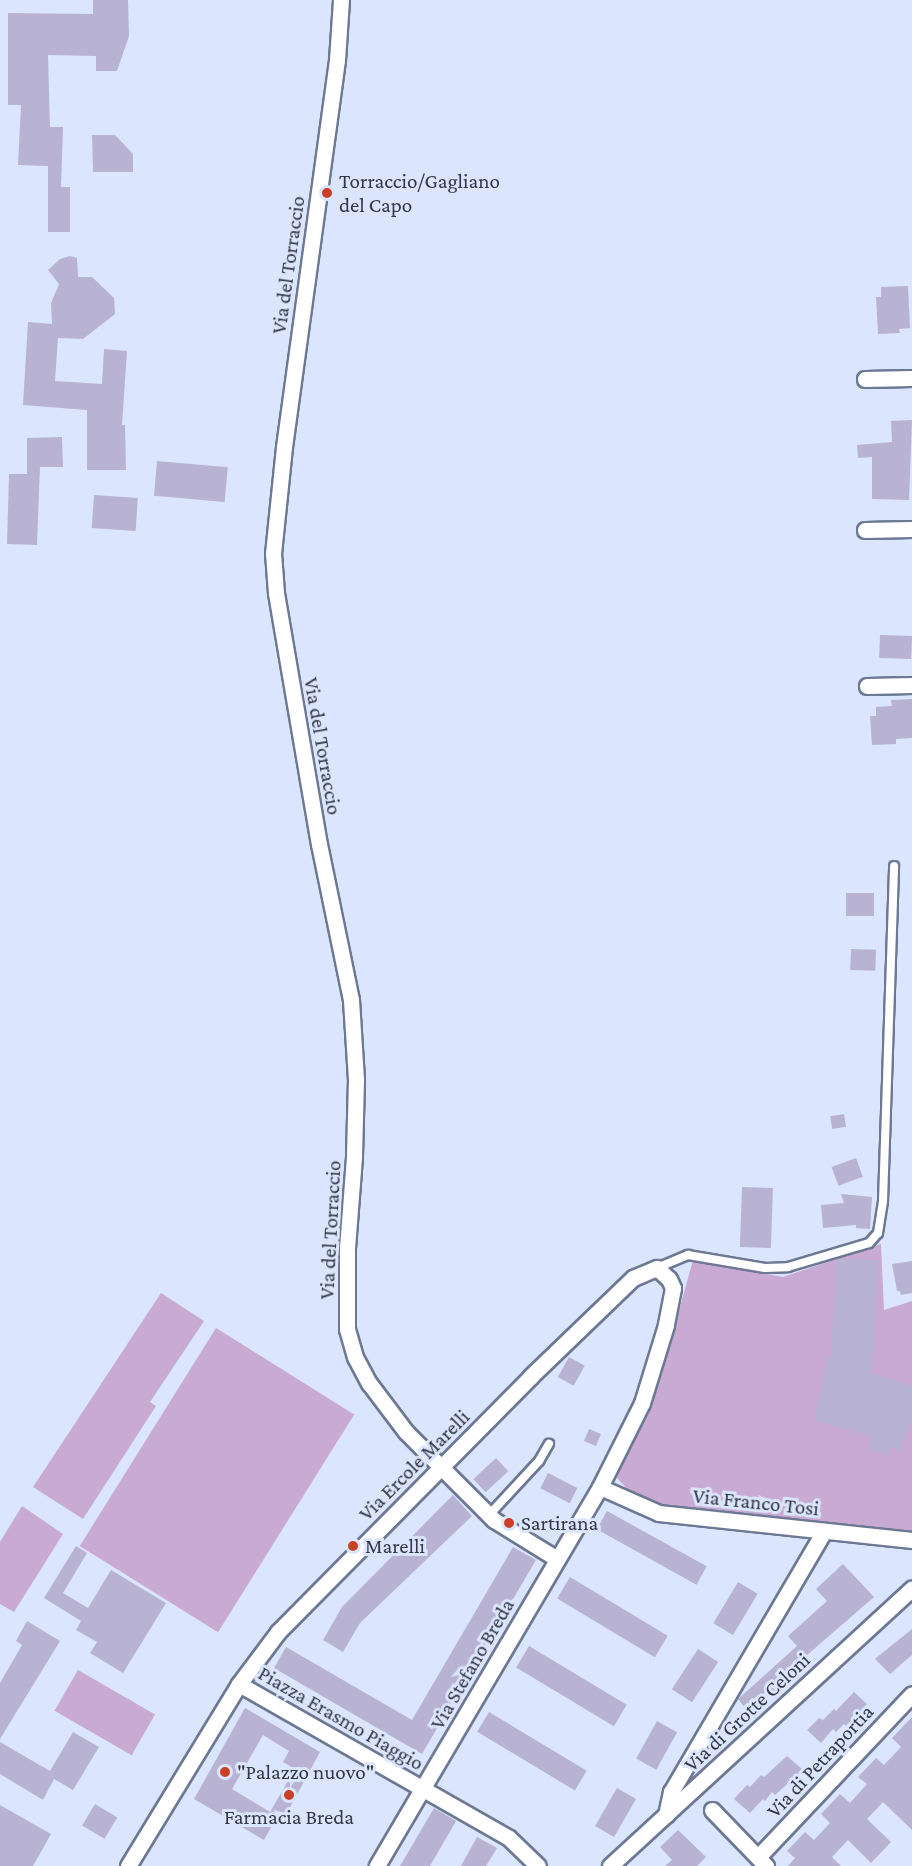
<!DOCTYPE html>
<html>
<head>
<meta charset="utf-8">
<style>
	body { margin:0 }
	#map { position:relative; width:912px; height:1866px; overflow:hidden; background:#dbe5fe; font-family:"Crimson Pro",serif }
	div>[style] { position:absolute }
	.green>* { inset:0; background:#c9aad3; transform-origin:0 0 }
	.building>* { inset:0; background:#b8b3d2; transform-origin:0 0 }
	.roads { filter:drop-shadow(2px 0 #6d7894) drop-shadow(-2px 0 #6d7894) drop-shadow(0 2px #6d7894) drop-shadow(0 -2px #6d7894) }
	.service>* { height:8px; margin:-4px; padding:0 4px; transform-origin:4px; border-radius:4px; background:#fff }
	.minor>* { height:15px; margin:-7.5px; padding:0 7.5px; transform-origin:7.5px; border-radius:7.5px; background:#fff }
	.dots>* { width:16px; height:16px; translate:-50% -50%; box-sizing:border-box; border:3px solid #dbe5fe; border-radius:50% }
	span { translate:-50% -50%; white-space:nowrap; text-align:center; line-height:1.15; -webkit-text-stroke:6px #dbe5fe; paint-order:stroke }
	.poi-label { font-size:21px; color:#323743 }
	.left { translate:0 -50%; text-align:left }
	.street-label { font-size:21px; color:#323743 }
</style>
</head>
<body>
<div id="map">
	<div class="green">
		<div style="clip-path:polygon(881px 1244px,884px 1310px,912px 1301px,912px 1533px,654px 1504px,630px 1492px,617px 1478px,661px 1376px,693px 1260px,783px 1277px)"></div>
		<div style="clip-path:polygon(161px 1293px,204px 1321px,150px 1402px,156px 1406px,83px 1519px,33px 1487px)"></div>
		<div style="left:216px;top:1328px;width:163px;height:257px;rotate:32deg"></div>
		<div style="clip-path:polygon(22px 1506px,63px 1534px,14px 1612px,0 1604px,0 1542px)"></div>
		<div style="left:78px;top:1670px;width:89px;height:47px;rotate:30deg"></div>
	</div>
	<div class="building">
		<div style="clip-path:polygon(93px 0,128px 0,129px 36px,117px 71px,96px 71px,96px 56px,48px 55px,50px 127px,63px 127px,61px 187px,70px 187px,70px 232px,48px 232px,48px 166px,18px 165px,21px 105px,8px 105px,8px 13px,93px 14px)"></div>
		<div style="clip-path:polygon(92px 135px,115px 135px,133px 154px,133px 172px,93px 172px)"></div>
		<div style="clip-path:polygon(70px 256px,77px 258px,78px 277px,92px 277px,114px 298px,115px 314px,83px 339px,58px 338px,55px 381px,102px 384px,104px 349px,127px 351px,122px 425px,125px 425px,126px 470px,87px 470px,87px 410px,23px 405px,28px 322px,52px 324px,51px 303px,59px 284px,48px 270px,60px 259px)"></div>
		<div style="clip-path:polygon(908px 286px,910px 328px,899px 329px,900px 333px,878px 334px,876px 297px,881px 297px,881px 287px)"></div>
		<div style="clip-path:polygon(912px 420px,909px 500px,872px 499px,872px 457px,858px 458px,857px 445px,892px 442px,891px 421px)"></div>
		<div style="clip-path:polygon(62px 437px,63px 467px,40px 467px,37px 545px,7px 544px,9px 474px,27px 474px,27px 438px)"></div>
		<div style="left:157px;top:461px;width:71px;height:35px;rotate:5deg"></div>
		<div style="left:94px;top:495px;width:44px;height:33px;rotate:4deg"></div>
		<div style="left:880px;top:635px;width:32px;height:23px;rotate:2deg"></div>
		<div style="clip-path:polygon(912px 699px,912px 738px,896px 739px,896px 744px,872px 745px,870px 716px,876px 716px,876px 707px,892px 706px,891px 700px)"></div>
		<div style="left:846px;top:893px;width:28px;height:23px"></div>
		<div style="left:851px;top:949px;width:25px;height:21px;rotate:2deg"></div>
		<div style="left:844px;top:1114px;width:13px;height:14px;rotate:81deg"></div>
		<div style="left:856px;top:1158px;width:20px;height:26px;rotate:70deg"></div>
		<div style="left:742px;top:1187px;width:31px;height:60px;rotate:2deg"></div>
		<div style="clip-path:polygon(841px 1194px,872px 1197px,870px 1229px,856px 1228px,856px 1225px,823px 1228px,821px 1205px,844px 1203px)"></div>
		<div style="clip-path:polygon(837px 1259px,878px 1260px,872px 1373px,912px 1386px,912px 1420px,900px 1450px,891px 1447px,887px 1456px,869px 1448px,872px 1436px,814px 1421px,828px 1357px,831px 1359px)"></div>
		<div style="clip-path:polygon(912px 1261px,912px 1293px,901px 1295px,900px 1291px,897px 1291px,892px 1264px)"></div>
		<div style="left:569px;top:1357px;width:18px;height:23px;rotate:29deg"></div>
		<div style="left:589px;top:1429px;width:13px;height:13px;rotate:23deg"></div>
		<div style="left:496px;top:1458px;width:18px;height:31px;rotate:47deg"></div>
		<div style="left:548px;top:1473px;width:33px;height:17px;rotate:27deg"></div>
		<div style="clip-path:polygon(453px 1495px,472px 1516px,360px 1623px,343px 1652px,323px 1640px,342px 1607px)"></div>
		<div style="left:607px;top:1511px;width:114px;height:21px;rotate:29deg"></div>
		<div style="clip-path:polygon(76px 1546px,87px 1553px,63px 1593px,88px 1608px,111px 1570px,166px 1603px,123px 1673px,90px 1653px,97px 1642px,76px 1630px,81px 1621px,44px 1598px)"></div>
		<div style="clip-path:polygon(513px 1547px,536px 1560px,422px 1754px,274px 1668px,286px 1647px,412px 1720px)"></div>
		<div style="clip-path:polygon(843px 1564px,874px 1597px,799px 1662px,803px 1667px,750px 1714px,738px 1699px,797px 1646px,788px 1636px,827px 1601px,816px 1589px)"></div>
		<div style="left:570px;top:1577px;width:114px;height:25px;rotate:31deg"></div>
		<div style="left:738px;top:1582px;width:23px;height:48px;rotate:31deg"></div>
		<div style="clip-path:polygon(27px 1621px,60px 1641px,0 1739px,0 1683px,22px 1645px,16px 1641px)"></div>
		<div style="clip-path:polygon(912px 1629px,912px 1655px,890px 1674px,875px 1659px)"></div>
		<div style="left:529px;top:1646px;width:114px;height:25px;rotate:31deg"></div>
		<div style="left:698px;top:1649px;width:24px;height:48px;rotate:33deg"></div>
		<div style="clip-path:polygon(854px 1692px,867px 1704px,846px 1726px,844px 1724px,836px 1732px,833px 1729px,821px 1743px,807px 1730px,819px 1718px,823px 1720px,834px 1709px,836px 1711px)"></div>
		<div style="clip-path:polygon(evenodd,245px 1708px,320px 1752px,281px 1824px,275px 1820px,264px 1840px,194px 1799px,245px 1708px,263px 1735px,289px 1751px,283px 1762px,295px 1769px,270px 1812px,232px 1789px,263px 1735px)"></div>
		<div style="left:489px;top:1712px;width:114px;height:23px;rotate:31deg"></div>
		<div style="clip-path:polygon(912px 1717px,912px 1830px,883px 1802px,867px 1819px,891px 1842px,871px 1863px,848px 1840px,832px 1857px,841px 1866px,788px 1866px,795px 1858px,787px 1851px,805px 1832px,814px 1840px,830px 1823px,821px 1814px,840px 1794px,850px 1803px,867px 1784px,858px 1777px,876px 1758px,884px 1765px,901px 1747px,892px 1738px)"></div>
		<div style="left:657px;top:1721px;width:23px;height:43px;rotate:29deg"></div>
		<div style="clip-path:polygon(73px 1732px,99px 1747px,73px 1790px,54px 1779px,43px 1800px,0 1774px,0 1742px,50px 1771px)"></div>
		<div style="clip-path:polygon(787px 1756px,803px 1770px,775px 1795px,772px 1792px,765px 1801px,763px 1799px,750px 1813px,734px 1799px,747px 1785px,750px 1787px,761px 1775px,764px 1777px)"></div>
		<div style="left:617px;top:1788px;width:22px;height:44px;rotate:30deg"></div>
		<div style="left:95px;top:1804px;width:26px;height:25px;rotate:31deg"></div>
		<div style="clip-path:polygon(0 1805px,51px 1834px,33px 1866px,0 1866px)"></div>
		<div style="clip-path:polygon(434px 1808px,456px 1821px,430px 1866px,400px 1866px)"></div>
		<div style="clip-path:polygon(678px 1830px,706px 1857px,697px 1866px,665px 1866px,672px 1860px,660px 1847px)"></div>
		<div style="clip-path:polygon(477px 1837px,497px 1848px,486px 1866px,461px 1866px)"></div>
	</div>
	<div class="roads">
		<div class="service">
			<div style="left:657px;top:1268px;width:34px;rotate:-23deg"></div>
			<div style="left:688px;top:1255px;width:78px;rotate:9.6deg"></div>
			<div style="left:765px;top:1268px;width:23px;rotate:-2deg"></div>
			<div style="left:788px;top:1267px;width:84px;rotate:-16.5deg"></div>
			<div style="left:869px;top:1243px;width:13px;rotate:-48deg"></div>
			<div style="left:878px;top:1233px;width:32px;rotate:-81deg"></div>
			<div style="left:883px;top:1201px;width:335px;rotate:-88.1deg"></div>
			<div style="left:489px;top:1515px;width:74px;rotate:-47.2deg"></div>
			<div style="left:539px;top:1461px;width:20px;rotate:-60deg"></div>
		</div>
		<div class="minor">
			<div style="left:341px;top:0;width:60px;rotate:93.8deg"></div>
			<div style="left:337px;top:60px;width:391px;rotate:97.8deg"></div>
			<div style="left:284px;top:447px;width:107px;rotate:95.9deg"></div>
			<div style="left:273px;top:553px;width:40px;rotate:85.7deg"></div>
			<div style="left:276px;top:593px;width:255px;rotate:80.3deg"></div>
			<div style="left:319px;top:844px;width:159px;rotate:78.4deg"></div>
			<div style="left:351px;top:1000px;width:79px;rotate:86.4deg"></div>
			<div style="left:356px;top:1079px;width:78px;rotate:91.5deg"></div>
			<div style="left:354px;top:1157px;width:90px;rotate:94.4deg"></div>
			<div style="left:347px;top:1247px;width:82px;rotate:90deg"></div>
			<div style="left:347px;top:1329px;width:29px;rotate:74deg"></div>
			<div style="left:355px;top:1357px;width:30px;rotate:62deg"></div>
			<div style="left:369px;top:1383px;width:61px;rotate:52.9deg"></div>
			<div style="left:406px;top:1432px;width:124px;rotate:45deg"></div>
			<div style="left:494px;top:1520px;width:74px;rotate:31.8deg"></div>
			<div style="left:865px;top:379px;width:47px;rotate:-1.2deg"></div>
			<div style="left:865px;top:530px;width:47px;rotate:-1.2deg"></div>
			<div style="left:867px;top:686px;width:45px;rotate:-1.3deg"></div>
			<div style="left:600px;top:1487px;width:64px;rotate:23.8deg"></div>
			<div style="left:659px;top:1513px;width:254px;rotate:6.1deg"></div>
			<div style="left:239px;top:1684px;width:311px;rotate:29.7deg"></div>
			<div style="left:509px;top:1838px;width:40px;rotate:44deg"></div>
			<div style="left:712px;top:1810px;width:78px;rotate:46deg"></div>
			<div style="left:666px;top:1815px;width:24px;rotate:-78deg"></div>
			<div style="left:671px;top:1792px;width:303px;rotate:-59.6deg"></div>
			<div style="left:758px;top:1857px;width:224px;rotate:-46.6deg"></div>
			<div style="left:128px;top:1866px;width:213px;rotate:-58.6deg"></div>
			<div style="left:239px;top:1684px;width:65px;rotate:-53.1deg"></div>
			<div style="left:278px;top:1632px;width:359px;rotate:-45.3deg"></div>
			<div style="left:530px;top:1377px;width:143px;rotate:-43.9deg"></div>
			<div style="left:633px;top:1278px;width:26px;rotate:-23deg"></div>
			<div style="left:657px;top:1268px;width:16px;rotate:43deg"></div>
			<div style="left:669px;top:1279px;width:10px;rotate:66deg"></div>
			<div style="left:673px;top:1288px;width:38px;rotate:101deg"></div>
			<div style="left:666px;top:1325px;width:82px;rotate:107.1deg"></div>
			<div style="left:642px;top:1403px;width:94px;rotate:116.6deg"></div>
			<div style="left:600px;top:1487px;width:440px;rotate:120.5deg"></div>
			<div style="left:610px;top:1866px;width:410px;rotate:-42.6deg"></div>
		</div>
	</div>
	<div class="dots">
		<div style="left:327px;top:193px;background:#cb4025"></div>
		<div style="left:509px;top:1523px;background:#cb4025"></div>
		<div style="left:353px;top:1546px;background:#cb4025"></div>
		<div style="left:225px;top:1772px;background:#cb4025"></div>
		<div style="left:289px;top:1795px;background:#cb4025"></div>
	</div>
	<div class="poi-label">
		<span class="left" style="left:339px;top:193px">Torraccio/Gagliano<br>del Capo</span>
		<span class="left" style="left:521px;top:1523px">Sartirana</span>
		<span class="left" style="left:365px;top:1546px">Marelli</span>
		<span class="left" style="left:237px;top:1772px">"Palazzo nuovo"</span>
		<span style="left:289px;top:1817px">Farmacia Breda</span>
	</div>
	<div class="street-label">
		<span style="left:288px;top:265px;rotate:-82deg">Via del Torraccio</span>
		<span style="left:323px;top:746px;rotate:80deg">Via del Torraccio</span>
		<span style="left:330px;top:1230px;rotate:-87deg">Via del Torraccio</span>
		<span style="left:414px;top:1465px;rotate:-45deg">Via Ercole Marelli</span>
		<span style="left:756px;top:1502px;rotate:6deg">Via Franco Tosi</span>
		<span style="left:472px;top:1664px;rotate:-60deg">Via Stefano Breda</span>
		<span style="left:747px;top:1712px;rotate:-43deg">Via di Grotte Celoni</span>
		<span style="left:341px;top:1718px;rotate:30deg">Piazza Erasmo Piaggio</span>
		<span style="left:820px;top:1761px;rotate:-47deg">Via di Petraportia</span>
	</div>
</div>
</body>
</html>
